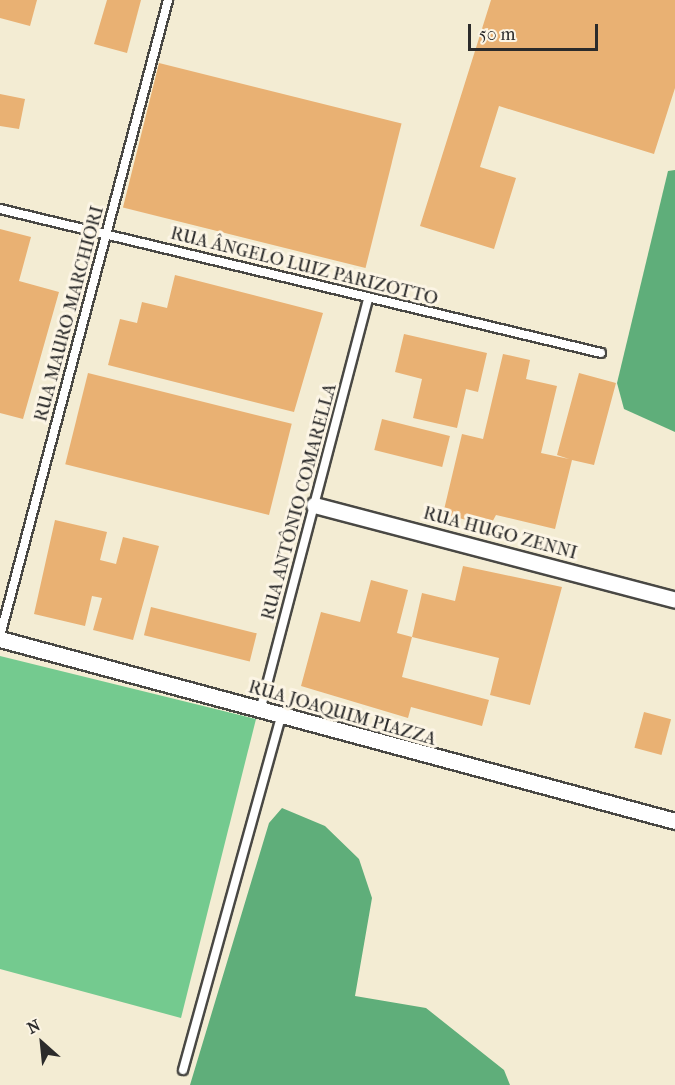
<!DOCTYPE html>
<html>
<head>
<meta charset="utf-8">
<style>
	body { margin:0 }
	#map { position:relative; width:675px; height:1085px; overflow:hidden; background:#f3ecd3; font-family:"IM FELL French Canon",serif }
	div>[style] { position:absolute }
	.green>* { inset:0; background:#74ca8f }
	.forest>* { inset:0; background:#5fae7a }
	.building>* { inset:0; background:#e9b173; transform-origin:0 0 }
	.roads { filter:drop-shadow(2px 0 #494844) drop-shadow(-2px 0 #494844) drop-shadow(0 2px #494844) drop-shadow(0 -2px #494844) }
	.lane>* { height:8px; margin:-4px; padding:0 4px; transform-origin:4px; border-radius:4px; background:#fff }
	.street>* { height:15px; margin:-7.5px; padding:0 7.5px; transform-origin:7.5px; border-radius:7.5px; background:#fff }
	span { translate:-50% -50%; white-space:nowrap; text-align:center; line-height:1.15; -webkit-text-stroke:6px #fcf5e5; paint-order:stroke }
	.street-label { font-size:18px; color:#2b2b2b }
	.north { position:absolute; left:12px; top:1013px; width:60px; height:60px; -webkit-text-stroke:4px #fcf5e5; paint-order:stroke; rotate:333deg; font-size:16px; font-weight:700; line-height:24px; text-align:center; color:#2b2b2b }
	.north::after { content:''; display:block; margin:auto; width:21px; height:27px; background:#2b2b2b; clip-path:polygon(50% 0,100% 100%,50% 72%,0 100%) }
	.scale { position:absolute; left:468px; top:24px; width:130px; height:27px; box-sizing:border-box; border:3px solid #2b2b2b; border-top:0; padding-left:8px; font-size:18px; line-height:21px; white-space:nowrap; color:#2b2b2b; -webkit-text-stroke:4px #fcf5e5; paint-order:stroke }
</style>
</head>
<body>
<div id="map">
	<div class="green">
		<div style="clip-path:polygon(0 656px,256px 719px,181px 1018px,0 969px)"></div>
	</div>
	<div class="forest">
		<div style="clip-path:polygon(675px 170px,675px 432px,624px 409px,617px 383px,668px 171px)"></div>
		<div style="clip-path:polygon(282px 808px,325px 826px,359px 859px,372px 898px,355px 996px,426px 1008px,504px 1070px,510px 1085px,190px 1085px,269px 823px)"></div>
	</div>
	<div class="building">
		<div style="clip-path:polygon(0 0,37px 0,30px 26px,0 18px)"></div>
		<div style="clip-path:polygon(107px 0,141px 0,127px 53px,94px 44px)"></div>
		<div style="clip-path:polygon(491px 0,675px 0,675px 88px,654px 154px,499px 106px,480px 167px,516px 178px,494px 249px,420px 226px)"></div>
		<div style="left:159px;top:63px;width:250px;height:149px;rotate:14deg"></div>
		<div style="clip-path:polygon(0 94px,25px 99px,19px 129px,0 126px)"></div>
		<div style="clip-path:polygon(0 229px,31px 237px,19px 281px,59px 292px,23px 419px,0 413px)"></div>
		<div style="clip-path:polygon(175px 275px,323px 313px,294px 412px,108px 365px,120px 319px,137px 323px,142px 302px,167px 308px)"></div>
		<div style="clip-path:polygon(404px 334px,487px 353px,478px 392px,466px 389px,457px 428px,413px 418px,422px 379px,395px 372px)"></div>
		<div style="clip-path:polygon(503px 354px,530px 360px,526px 379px,557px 386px,541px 453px,569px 459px,557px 455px,579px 373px,616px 383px,594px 465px,572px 460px,555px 529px,496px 515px,490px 526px,443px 514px,462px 434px,483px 439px)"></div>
		<div style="left:88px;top:373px;width:210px;height:94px;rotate:14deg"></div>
		<div style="left:382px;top:419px;width:70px;height:32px;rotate:14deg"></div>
		<div style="clip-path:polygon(55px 520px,107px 532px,100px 560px,116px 564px,123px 537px,159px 546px,133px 640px,93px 630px,102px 598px,92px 596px,85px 626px,34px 614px)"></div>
		<div style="clip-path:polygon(463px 566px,562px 587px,530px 705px,490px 695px,499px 658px,412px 637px,422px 593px,455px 601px)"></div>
		<div style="clip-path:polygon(371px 580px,408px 590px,397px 633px,412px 637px,402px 677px,489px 700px,482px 726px,411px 707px,408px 718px,301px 686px,321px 612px,360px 622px)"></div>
		<div style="left:151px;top:607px;width:109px;height:29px;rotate:14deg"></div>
		<div style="left:644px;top:712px;width:28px;height:37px;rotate:15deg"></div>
	</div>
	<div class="roads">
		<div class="lane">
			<div style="left:0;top:209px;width:618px;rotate:13.47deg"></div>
			<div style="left:0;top:636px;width:658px;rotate:-75.2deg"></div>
			<div style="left:260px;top:711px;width:425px;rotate:-75.3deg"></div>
			<div style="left:183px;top:1070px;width:366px;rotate:-74.5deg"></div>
		</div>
		<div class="street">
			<div style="left:314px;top:505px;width:373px;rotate:14.7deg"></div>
			<div style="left:0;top:639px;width:699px;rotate:15.09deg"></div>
		</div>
	</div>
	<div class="street-label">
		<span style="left:304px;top:267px;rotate:14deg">RUA ÂNGELO LUIZ PARIZOTTO</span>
		<span style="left:70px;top:314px;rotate:-75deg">RUA MAURO MARCHIORI</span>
		<span style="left:300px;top:502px;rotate:-75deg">RUA ANTÔNIO COMARELLA</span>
		<span style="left:500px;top:534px;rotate:15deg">RUA HUGO ZENNI</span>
		<span style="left:342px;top:714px;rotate:16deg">RUA JOAQUIM PIAZZA</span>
	</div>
	<div class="north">N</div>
	<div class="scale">50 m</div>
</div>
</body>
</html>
